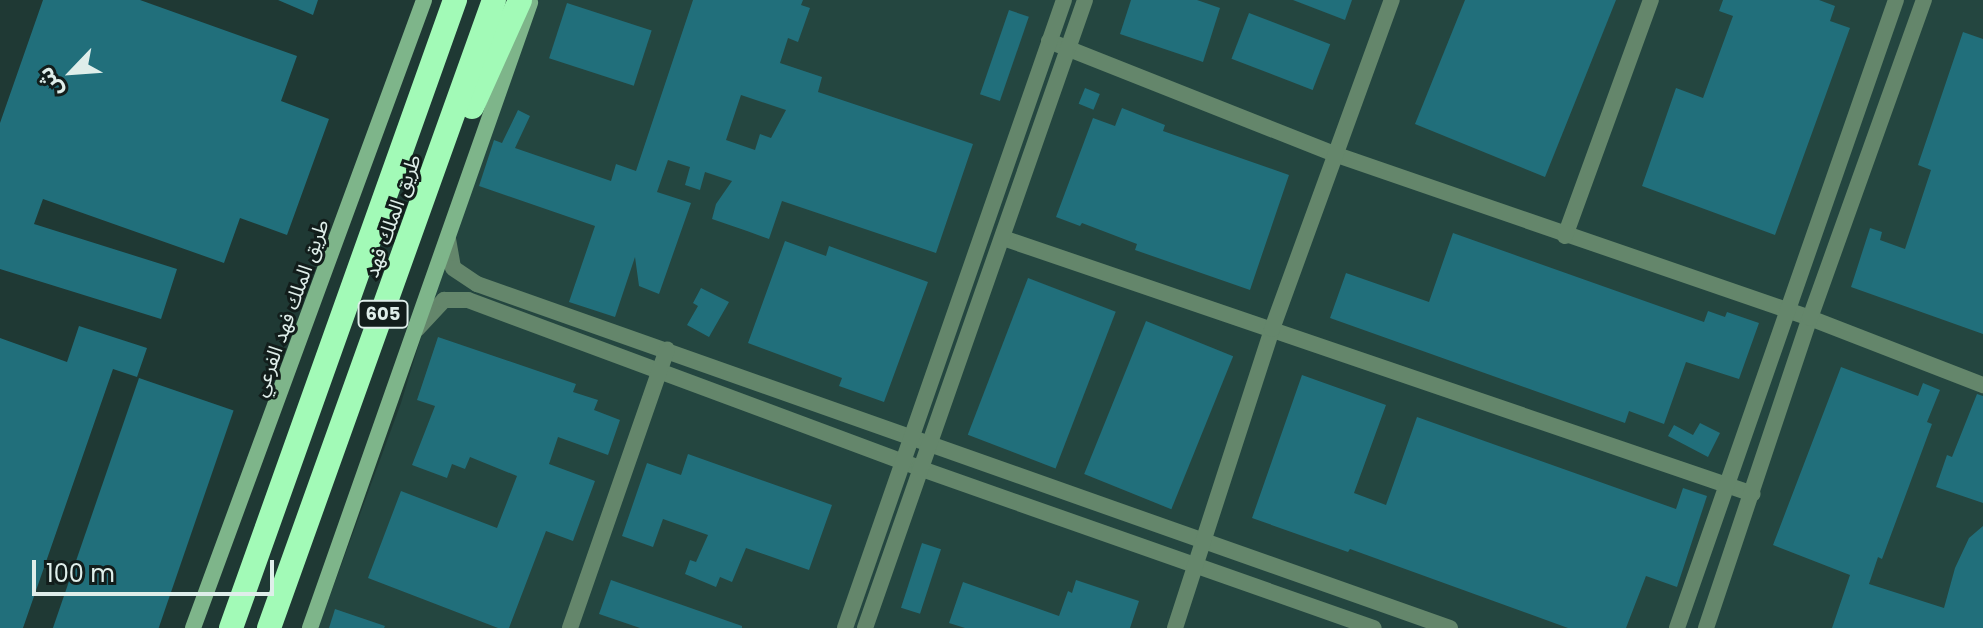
<!DOCTYPE html>
<html>
<head>
<meta charset="utf-8">
<style>
	body { margin:0 }
	#map { position:relative; width:1983px; height:628px; overflow:hidden; background:#1f3934; font-family:Poppins,"Noto Sans Arabic",sans-serif }
	div>[style] { position:absolute }
	.built>* { inset:0; background:#244640 }
	.building>* { inset:0; background:#216f7b; transform-origin:0 0 }
	.minor>* { height:16px; margin:-8px; padding:0 8px; transform-origin:8px; border-radius:8px; background:#64866b }
	.secondary>* { height:16px; margin:-8px; padding:0 8px; transform-origin:8px; border-radius:8px; background:#7eb58a }
	.motorway>* { height:24px; margin:-12px; padding:0 12px; transform-origin:12px; border-radius:12px; background:#a2fab7 }
	span { translate:-50% -50%; white-space:nowrap; text-align:center; line-height:1.15; -webkit-text-stroke:6px #121d1b; paint-order:stroke }
	.shield-label span { padding:2px 6px; background:#121d1b; border:2px solid; border-radius:6px; -webkit-text-stroke-width:0 }
	.shield-label { font-size:18px; color:#dfeeea; font-weight:700 }
	.street-label { font-size:20px; color:#dfeeea }
	.north { position:absolute; left:32px; top:32px; width:80px; height:80px; -webkit-text-stroke:6px #121d1b; paint-order:stroke; rotate:245deg; font-size:22px; font-weight:700; line-height:32px; text-align:center; color:#dfeeea }
	.north::after { content:''; display:block; margin:auto; width:28px; height:36px; background:#dfeeea; clip-path:polygon(50% 0,100% 100%,50% 72%,0 100%) }
	.scale { position:absolute; left:32px; top:560px; width:242px; height:36px; box-sizing:border-box; border:4px solid #dfeeea; border-top:0; padding-left:10px; font-size:24px; line-height:28px; white-space:nowrap; color:#dfeeea; -webkit-text-stroke:6px #121d1b; paint-order:stroke }
</style>
</head>
<body>
<div id="map">
	<div class="built">
		<div style="clip-path:polygon(536px 0,1983px 0,1983px 628px,318px 628px,401px 403px,443px 265px)"></div>
	</div>
	<div class="building">
		<div style="clip-path:polygon(43px 0,140px 0,297px 56px,281px 101px,329px 119px,287px 235px,240px 218px,224px 263px,43px 199px,34px 224px,177px 269px,161px 319px,0 269px,0 123px)"></div>
		<div style="clip-path:polygon(278px 0,318px 0,313px 15px)"></div>
		<div style="clip-path:polygon(evenodd,693px 0,803px 0,801px 5px,810px 8px,798px 42px,788px 38px,780px 63px,822px 77px,818px 92px,973px 144px,936px 253px,782px 201px,769px 239px,747px 231px,712px 219px,716px 204px,732px 181px,705px 172px,700px 190px,685px 185px,690px 167px,668px 160px,657px 192px,691px 203px,659px 294px,639px 286px,635px 257px,615px 317px,569px 302px,595px 226px,479px 186px,494px 140px,502px 143px,518px 110px,530px 116px,515px 148px,611px 181px,616px 164px,636px 171px,693px 0,741px 95px,786px 110px,771px 138px,760px 134px,755px 150px,726px 140px,741px 95px)"></div>
		<div style="clip-path:polygon(1131px 0,1197px 0,1220px 8px,1203px 62px,1120px 34px)"></div>
		<div style="clip-path:polygon(1293px 0,1352px 0,1345px 20px)"></div>
		<div style="clip-path:polygon(1465px 0,1616px 0,1545px 177px,1415px 124px)"></div>
		<div style="clip-path:polygon(1723px 0,1819px 0,1835px 6px,1830px 21px,1850px 28px,1775px 235px,1642px 186px,1676px 88px,1703px 98px,1733px 16px,1719px 11px)"></div>
		<div style="left:567px;top:3px;width:89px;height:58px;rotate:18deg"></div>
		<div style="left:1009px;top:10px;width:21px;height:89px;rotate:19deg"></div>
		<div style="left:1249px;top:13px;width:87px;height:49px;rotate:21deg"></div>
		<div style="clip-path:polygon(1963px 32px,1983px 39px,1983px 334px,1851px 287px,1870px 228px,1882px 232px,1880px 240px,1905px 249px,1931px 170px,1918px 165px)"></div>
		<div style="left:1085px;top:88px;width:16px;height:17px;rotate:22deg"></div>
		<div style="clip-path:polygon(1122px 108px,1165px 125px,1163px 131px,1289px 175px,1250px 290px,1135px 250px,1137px 244px,1082px 223px,1080px 226px,1056px 217px,1093px 118px,1115px 126px)"></div>
		<div style="clip-path:polygon(1453px 233px,1704px 322px,1708px 311px,1725px 317px,1727px 312px,1759px 323px,1739px 379px,1686px 362px,1664px 424px,1629px 411px,1625px 423px,1330px 318px,1346px 273px,1429px 302px)"></div>
		<div style="clip-path:polygon(785px 241px,826px 256px,829px 246px,928px 282px,884px 402px,839px 386px,842px 378px,748px 343px)"></div>
		<div style="left:1028px;top:278px;width:94px;height:168px;rotate:21deg"></div>
		<div style="clip-path:polygon(701px 288px,729px 302px,709px 337px,687px 325px,698px 306px,693px 303px)"></div>
		<div style="left:1146px;top:321px;width:94px;height:165px;rotate:22deg"></div>
		<div style="clip-path:polygon(79px 326px,147px 348px,137px 377px,113px 369px,23px 628px,0 628px,0 338px,67px 362px)"></div>
		<div style="clip-path:polygon(438px 337px,576px 384px,573px 392px,598px 400px,594px 410px,620px 420px,608px 455px,558px 437px,549px 464px,595px 481px,573px 541px,546px 531px,509px 628px,498px 628px,368px 578px,401px 491px,497px 528px,517px 476px,470px 457px,465px 469px,452px 464px,447px 478px,412px 465px,435px 406px,417px 400px)"></div>
		<div style="clip-path:polygon(1841px 367px,1918px 396px,1923px 383px,1940px 390px,1927px 422px,1932px 424px,1882px 559px,1878px 557px,1869px 584px,1944px 608px,1955px 568px,1969px 538px,1983px 526px,1983px 628px,1832px 628px,1850px 575px,1773px 545px)"></div>
		<div style="clip-path:polygon(1302px 375px,1386px 405px,1354px 493px,1386px 505px,1417px 417px,1676px 509px,1683px 488px,1707px 496px,1677px 587px,1646px 576px,1626px 628px,1568px 628px,1350px 549px,1348px 552px,1252px 518px)"></div>
		<div style="left:139px;top:378px;width:100px;height:265px;rotate:19deg"></div>
		<div style="clip-path:polygon(1977px 394px,1983px 396px,1983px 503px,1936px 487px,1947px 455px,1952px 457px)"></div>
		<div style="clip-path:polygon(1700px 423px,1720px 433px,1708px 457px,1668px 436px,1674px 425px,1693px 435px)"></div>
		<div style="clip-path:polygon(688px 454px,832px 505px,809px 570px,746px 548px,732px 582px,720px 577px,716px 587px,685px 574px,690px 560px,696px 562px,708px 535px,663px 519px,653px 547px,622px 536px,647px 463px,681px 475px)"></div>
		<div style="left:922px;top:543px;width:20px;height:68px;rotate:18deg"></div>
		<div style="clip-path:polygon(611px 580px,742px 626px,742px 628px,640px 628px,599px 614px)"></div>
		<div style="clip-path:polygon(1076px 580px,1139px 601px,1130px 628px,965px 628px,949px 623px,963px 582px,1059px 616px,1068px 591px,1072px 593px)"></div>
		<div style="clip-path:polygon(335px 609px,385px 626px,384px 628px,329px 628px)"></div>
	</div>
	<div class="minor">
		<div style="left:1049px;top:41px;width:310px;rotate:21.6deg"></div>
		<div style="left:1337px;top:155px;width:500px;rotate:19.01deg"></div>
		<div style="left:1810px;top:318px;width:186px;rotate:21.2deg"></div>
		<div style="left:1565px;top:236px;width:251px;rotate:-70deg"></div>
		<div style="left:1003px;top:238px;width:792px;rotate:18.85deg"></div>
		<div style="left:448px;top:239px;width:29px;rotate:80deg"></div>
		<div style="left:453px;top:268px;width:29px;rotate:34deg"></div>
		<div style="left:477px;top:284px;width:1032px;rotate:19.47deg"></div>
		<div style="left:417px;top:329px;width:40px;rotate:-47deg"></div>
		<div style="left:444px;top:300px;width:24px"></div>
		<div style="left:468px;top:300px;width:481px;rotate:20.4deg"></div>
		<div style="left:919px;top:468px;width:482px;rotate:19.4deg"></div>
		<div style="left:570px;top:628px;width:295px;rotate:-70.8deg"></div>
		<div style="left:845px;top:628px;width:665px;rotate:-70.78deg"></div>
		<div style="left:865px;top:628px;width:665px;rotate:-70.69deg"></div>
		<div style="left:1175px;top:628px;width:314px;rotate:-72deg"></div>
		<div style="left:1272px;top:329px;width:350px;rotate:-70deg"></div>
		<div style="left:1677px;top:628px;width:665px;rotate:-70.78deg"></div>
		<div style="left:1706px;top:628px;width:327px;rotate:-71.5deg"></div>
		<div style="left:1810px;top:318px;width:338px;rotate:-70.3deg"></div>
	</div>
	<div class="secondary">
		<div style="left:193px;top:628px;width:669px;rotate:-69.8deg"></div>
		<div style="left:310px;top:628px;width:663px;rotate:-70.61deg"></div>
	</div>
	<div class="motorway">
		<div style="left:472px;top:107px;width:117px;rotate:-65.8deg"></div>
		<div style="left:231px;top:628px;width:667px;rotate:-70.37deg"></div>
		<div style="left:269px;top:628px;width:667px;rotate:-70.29deg"></div>
	</div>
	<div class="shield-label">
		<span style="left:383px;top:314px">605</span>
	</div>
	<div class="street-label">
		<span style="left:393px;top:216px;rotate:-70deg">طريق الملك فهد</span>
		<span style="left:291px;top:308px;rotate:-70deg">طريق الملك فهد الفرعي</span>
	</div>
	<div class="north">ش</div>
	<div class="scale">100 m</div>
</div>
</body>
</html>
